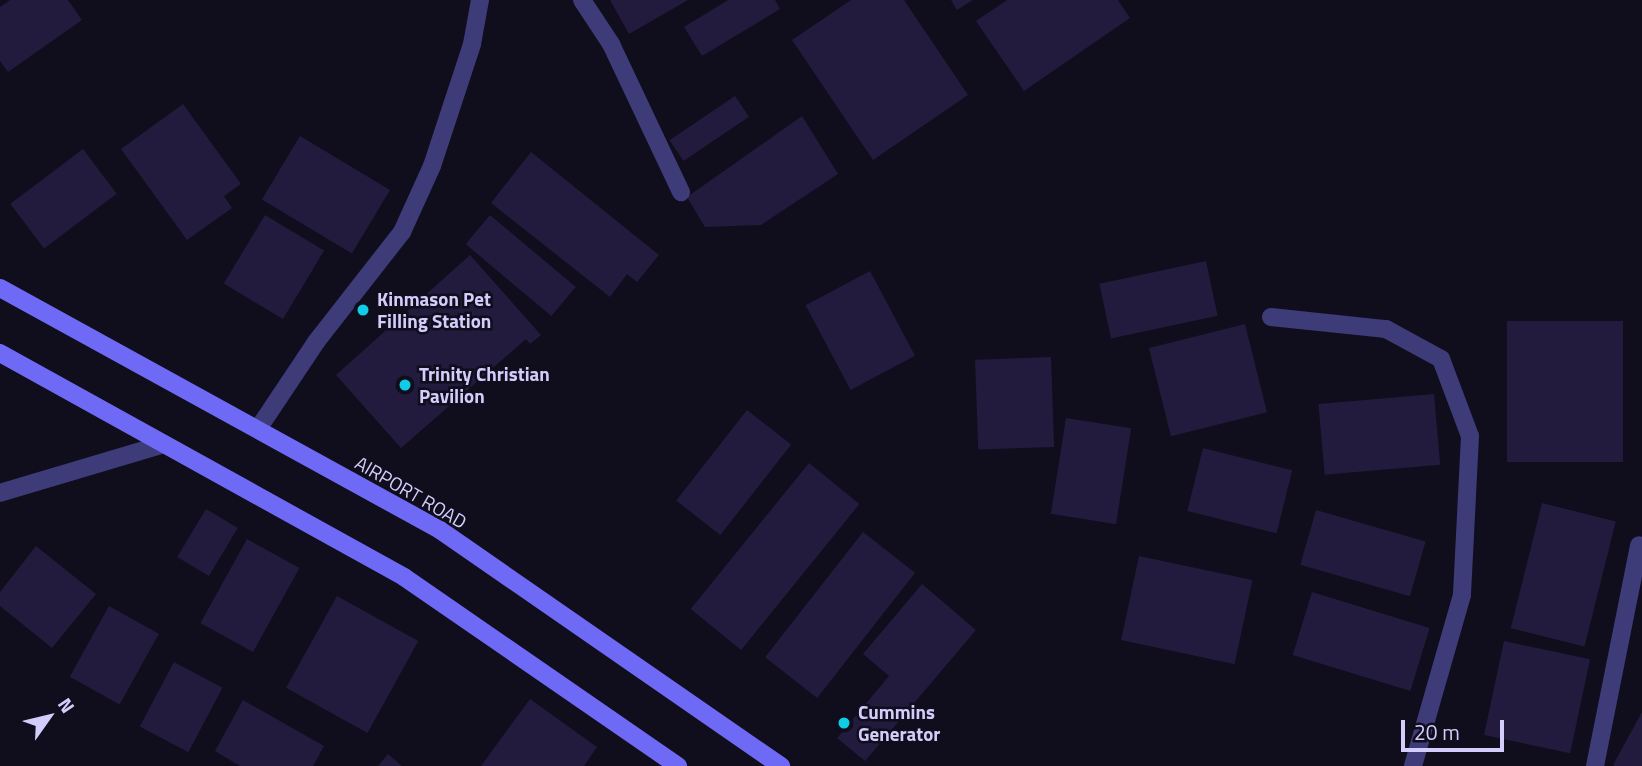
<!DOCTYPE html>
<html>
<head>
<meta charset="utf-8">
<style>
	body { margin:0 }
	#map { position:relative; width:1642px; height:766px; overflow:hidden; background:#100d1d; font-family:"Titillium Web",sans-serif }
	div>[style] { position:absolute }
	.building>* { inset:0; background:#221b3d; transform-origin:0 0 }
	.street>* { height:18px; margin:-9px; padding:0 9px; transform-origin:9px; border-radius:9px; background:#3e3b79 }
	.secondary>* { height:18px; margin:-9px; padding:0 9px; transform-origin:9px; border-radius:9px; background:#6f6af5 }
	.dots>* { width:19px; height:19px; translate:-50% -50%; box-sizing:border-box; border:4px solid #100d1d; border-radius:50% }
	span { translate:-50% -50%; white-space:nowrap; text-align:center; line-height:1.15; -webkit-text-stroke:5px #100d1d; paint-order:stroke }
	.poi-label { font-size:19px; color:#d3cdfc; font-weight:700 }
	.left { translate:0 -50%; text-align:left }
	.street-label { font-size:19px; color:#d3cdfc }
	.north { position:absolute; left:14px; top:682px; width:70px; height:70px; -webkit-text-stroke:5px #100d1d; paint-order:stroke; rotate:56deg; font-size:19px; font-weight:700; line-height:28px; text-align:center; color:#d3cdfc }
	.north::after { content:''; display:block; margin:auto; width:24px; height:32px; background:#d3cdfc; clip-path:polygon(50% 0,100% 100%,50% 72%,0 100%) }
	.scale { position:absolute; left:1401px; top:720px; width:103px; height:32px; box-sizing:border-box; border:4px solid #d3cdfc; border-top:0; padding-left:9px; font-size:21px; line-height:24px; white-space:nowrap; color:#d3cdfc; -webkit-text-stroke:5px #100d1d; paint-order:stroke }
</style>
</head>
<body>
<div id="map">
	<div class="building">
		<div style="clip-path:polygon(10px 0,68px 0,82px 20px,8px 72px,0 61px,0 7px)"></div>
		<div style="clip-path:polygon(610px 0,688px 0,629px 34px)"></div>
		<div style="clip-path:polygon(728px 0,775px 0,780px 9px,702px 56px,684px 27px)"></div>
		<div style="clip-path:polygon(851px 0,904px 0,968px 95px,873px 160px,792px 40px)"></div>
		<div style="clip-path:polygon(951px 0,973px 0,957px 10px)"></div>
		<div style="clip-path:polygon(1007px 0,1118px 0,1130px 18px,1024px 91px,976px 21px)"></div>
		<div style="left:735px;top:96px;width:25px;height:79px;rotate:56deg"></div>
		<div style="clip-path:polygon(183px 104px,241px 184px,224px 196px,232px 208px,187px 240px,121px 149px)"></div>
		<div style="clip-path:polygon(802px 116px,838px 174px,761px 225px,705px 227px,687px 197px)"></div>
		<div style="left:300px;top:136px;width:105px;height:74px;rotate:31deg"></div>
		<div style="left:83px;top:149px;width:56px;height:91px;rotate:53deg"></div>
		<div style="clip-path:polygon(531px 152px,659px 255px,637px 282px,627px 274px,610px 297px,491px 203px)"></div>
		<div style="left:265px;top:215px;width:69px;height:80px;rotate:31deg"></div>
		<div style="left:490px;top:215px;width:112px;height:38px;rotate:40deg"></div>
		<div style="clip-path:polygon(470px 255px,541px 335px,530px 344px,526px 339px,401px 448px,336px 375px)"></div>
		<div style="left:1206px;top:261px;width:56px;height:109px;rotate:78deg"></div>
		<div style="left:870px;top:271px;width:96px;height:73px;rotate:62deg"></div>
		<div style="left:1507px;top:321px;width:116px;height:141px"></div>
		<div style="left:1245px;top:324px;width:91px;height:99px;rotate:76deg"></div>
		<div style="left:1051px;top:357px;width:90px;height:76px;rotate:88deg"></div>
		<div style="left:1434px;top:394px;width:71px;height:116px;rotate:85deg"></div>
		<div style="left:747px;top:410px;width:56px;height:115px;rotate:38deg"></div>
		<div style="left:1066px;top:418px;width:66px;height:97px;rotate:9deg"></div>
		<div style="left:1203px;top:448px;width:92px;height:65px;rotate:14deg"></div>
		<div style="left:809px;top:463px;width:65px;height:188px;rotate:39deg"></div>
		<div style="left:1542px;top:503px;width:76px;height:129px;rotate:14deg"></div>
		<div style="left:206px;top:509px;width:37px;height:56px;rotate:31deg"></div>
		<div style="left:1316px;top:510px;width:114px;height:57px;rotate:16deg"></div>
		<div style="left:863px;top:532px;width:66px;height:159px;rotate:38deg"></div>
		<div style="left:247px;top:539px;width:60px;height:96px;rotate:29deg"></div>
		<div style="clip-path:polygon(36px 546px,96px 594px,52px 648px,0 606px,0 592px)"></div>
		<div style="left:1139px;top:556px;width:116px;height:86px;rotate:12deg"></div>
		<div style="clip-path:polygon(922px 584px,976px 630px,865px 761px,837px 738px,889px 676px,863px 654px)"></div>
		<div style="left:1312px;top:592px;width:123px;height:66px;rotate:17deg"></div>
		<div style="left:337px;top:596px;width:93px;height:105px;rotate:29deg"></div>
		<div style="left:109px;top:606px;width:57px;height:81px;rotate:29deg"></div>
		<div style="left:1504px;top:641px;width:88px;height:96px;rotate:12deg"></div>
		<div style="left:174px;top:662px;width:55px;height:73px;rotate:28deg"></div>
		<div style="clip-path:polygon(530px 699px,597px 747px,584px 766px,481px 766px)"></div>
		<div style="clip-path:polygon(243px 700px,324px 746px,313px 766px,240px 766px,215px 751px)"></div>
		<div style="clip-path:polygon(1642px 712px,1642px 766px,1615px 766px,1613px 765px)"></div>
		<div style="clip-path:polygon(388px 754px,402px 766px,378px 766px)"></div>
	</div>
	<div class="street">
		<div style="left:582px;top:0;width:53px;rotate:56.6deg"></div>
		<div style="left:611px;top:44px;width:164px;rotate:64.7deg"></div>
		<div style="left:1271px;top:317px;width:116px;rotate:6deg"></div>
		<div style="left:1386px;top:329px;width:63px;rotate:28.6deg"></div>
		<div style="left:1441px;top:359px;width:82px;rotate:69.4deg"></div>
		<div style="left:1470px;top:436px;width:159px;rotate:92.9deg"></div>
		<div style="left:1462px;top:595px;width:178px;rotate:106deg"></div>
		<div style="left:258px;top:429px;width:105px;rotate:-56.3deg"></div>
		<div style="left:316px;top:342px;width:140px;rotate:-52deg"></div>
		<div style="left:402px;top:232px;width:72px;rotate:-65.6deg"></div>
		<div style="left:432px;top:166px;width:128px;rotate:-71.8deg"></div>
		<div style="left:472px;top:44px;width:45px;rotate:-79.7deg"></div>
		<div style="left:0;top:493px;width:171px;rotate:-16.6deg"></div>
		<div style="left:1595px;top:766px;width:225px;rotate:-78.7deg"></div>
	</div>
	<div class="secondary">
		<div style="left:0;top:288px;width:502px;rotate:28.81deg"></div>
		<div style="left:440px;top:530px;width:415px;rotate:34.7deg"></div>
		<div style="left:0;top:353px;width:462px;rotate:29deg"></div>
		<div style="left:404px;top:577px;width:333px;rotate:34.6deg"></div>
	</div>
	<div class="dots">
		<div style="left:363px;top:310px;background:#0fcde6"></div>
		<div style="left:405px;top:385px;background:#0fcde6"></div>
		<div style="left:844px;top:723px;background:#0fcde6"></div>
	</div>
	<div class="poi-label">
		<span class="left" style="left:377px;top:310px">Kinmason Pet<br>Filling Station</span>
		<span class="left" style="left:419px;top:385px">Trinity Christian<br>Pavilion</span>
		<span class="left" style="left:858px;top:723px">Cummins<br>Generator</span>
	</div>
	<div class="street-label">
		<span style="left:411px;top:492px;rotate:30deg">AIRPORT ROAD</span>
	</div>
	<div class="north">N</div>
	<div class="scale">20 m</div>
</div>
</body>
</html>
